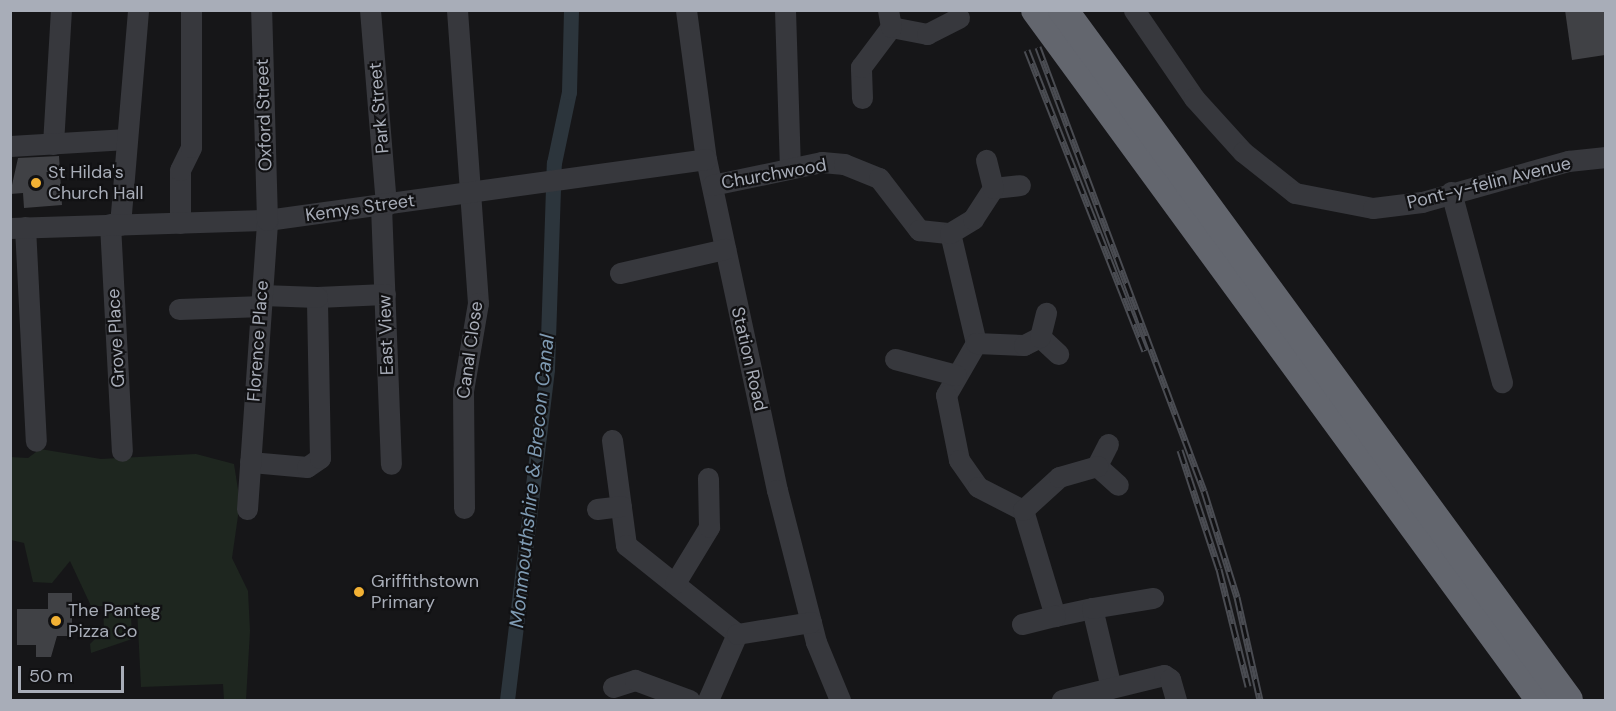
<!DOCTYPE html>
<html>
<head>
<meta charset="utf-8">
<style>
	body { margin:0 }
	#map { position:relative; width:1616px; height:711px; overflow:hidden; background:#161618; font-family:"DM Sans",sans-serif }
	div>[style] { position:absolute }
	.green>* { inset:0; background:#1e261f }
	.canal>* { height:15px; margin:-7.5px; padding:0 7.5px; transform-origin:7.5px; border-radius:7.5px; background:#2c353c }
	.building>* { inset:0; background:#404145 }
	.minor>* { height:21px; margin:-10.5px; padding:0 10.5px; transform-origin:10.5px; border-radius:10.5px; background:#37383d }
	.highway>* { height:30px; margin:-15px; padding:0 15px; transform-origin:15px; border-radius:15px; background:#63666e }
	.rail>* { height:7px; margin-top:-3.5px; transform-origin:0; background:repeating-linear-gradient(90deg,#111113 0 14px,#4a4c52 0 28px); box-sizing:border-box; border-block:2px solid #4a4c52 }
	.dots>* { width:16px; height:16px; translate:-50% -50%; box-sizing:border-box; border:3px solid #111113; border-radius:50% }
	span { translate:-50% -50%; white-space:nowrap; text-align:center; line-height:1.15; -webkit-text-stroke:4.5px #111113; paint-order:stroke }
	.street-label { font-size:18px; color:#a8adb8 }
	.poi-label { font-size:18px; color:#a8adb8 }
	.left { translate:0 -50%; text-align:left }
	.water-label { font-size:20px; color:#7f9bb3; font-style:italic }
	.frame { position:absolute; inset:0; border:12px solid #a8adb8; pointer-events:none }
	.scale { position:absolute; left:18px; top:666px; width:106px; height:27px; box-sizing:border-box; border:3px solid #a8adb8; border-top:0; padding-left:8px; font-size:18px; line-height:21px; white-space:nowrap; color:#a8adb8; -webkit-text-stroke:4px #111113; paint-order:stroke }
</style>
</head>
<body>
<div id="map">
	<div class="green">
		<div style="clip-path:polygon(40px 449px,101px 459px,196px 454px,234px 464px,240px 502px,232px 558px,248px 591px,250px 631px,246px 700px,224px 700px,223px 684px,141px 687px,137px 608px,131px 614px,132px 639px,91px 653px,90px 644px,104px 630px,103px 606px,91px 606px,70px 561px,52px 583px,33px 582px,24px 543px,11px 540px,10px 457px,28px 458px)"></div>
	</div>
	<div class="canal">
		<div style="left:507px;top:700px;width:333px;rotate:-83.1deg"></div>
		<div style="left:547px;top:369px;width:206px;rotate:-88.1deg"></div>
		<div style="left:554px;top:163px;width:73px;rotate:-78.1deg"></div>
		<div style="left:569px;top:92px;width:82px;rotate:-88.6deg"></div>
	</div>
	<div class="building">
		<div style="clip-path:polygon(1565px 10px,1605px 10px,1605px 55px,1572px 60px)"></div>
		<div style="clip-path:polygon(59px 156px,62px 205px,24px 208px,23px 193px,10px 194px,18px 158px)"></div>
		<div style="clip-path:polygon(48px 593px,72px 593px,72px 636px,57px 636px,51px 657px,36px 657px,36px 645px,17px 645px,17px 609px,48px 609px)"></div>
	</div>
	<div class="minor">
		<div style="left:370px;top:10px;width:196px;rotate:85.3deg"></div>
		<div style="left:457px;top:10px;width:294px;rotate:85.9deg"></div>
		<div style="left:478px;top:303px;width:89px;rotate:99.7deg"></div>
		<div style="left:463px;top:391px;width:117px;rotate:89.5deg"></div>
		<div style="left:686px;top:10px;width:150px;rotate:82.4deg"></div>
		<div style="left:706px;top:159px;width:339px;rotate:77.9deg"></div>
		<div style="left:777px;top:490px;width:157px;rotate:75.6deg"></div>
		<div style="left:816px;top:642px;width:63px;rotate:67.5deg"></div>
		<div style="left:785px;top:10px;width:158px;rotate:88.2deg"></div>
		<div style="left:1134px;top:10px;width:107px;rotate:55.7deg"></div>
		<div style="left:1194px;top:98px;width:73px;rotate:47.8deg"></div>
		<div style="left:1243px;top:152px;width:66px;rotate:38.3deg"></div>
		<div style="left:1295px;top:193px;width:79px;rotate:10.9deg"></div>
		<div style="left:1373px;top:208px;width:49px;rotate:-7deg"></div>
		<div style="left:1422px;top:202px;width:152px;rotate:-15.7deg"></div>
		<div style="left:1568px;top:161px;width:38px;rotate:-6deg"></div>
		<div style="left:891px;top:27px;width:37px;rotate:11deg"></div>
		<div style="left:927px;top:34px;width:36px;rotate:-27deg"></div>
		<div style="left:862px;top:98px;width:31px;rotate:-92deg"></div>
		<div style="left:861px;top:67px;width:50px;rotate:-53.1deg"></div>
		<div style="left:891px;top:27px;width:17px;rotate:-100deg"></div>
		<div style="left:53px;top:144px;width:134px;rotate:-86.6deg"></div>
		<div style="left:10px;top:146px;width:117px;rotate:-3.4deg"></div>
		<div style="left:712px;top:185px;width:112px;rotate:-11.8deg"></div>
		<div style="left:822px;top:162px;width:22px;rotate:5deg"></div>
		<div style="left:844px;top:164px;width:38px;rotate:22deg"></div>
		<div style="left:879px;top:178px;width:66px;rotate:52.4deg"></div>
		<div style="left:919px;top:230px;width:31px;rotate:6deg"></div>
		<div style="left:950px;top:233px;width:113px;rotate:76.7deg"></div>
		<div style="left:976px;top:343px;width:60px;rotate:120deg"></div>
		<div style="left:946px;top:395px;width:66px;rotate:78.7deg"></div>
		<div style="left:959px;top:460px;width:33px;rotate:55deg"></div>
		<div style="left:978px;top:487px;width:51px;rotate:27.1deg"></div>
		<div style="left:1023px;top:510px;width:111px;rotate:73.2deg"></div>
		<div style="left:1055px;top:616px;width:38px;rotate:-12deg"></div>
		<div style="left:1092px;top:608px;width:82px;rotate:76.6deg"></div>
		<div style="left:993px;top:188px;width:27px;rotate:-6deg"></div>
		<div style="left:1451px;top:192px;width:197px;rotate:75deg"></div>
		<div style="left:381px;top:206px;width:258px;rotate:87.8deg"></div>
		<div style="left:180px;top:223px;width:53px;rotate:-90deg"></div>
		<div style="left:180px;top:170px;width:25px;rotate:-64deg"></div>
		<div style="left:191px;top:147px;width:137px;rotate:-90deg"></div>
		<div style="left:110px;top:224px;width:227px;rotate:87deg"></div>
		<div style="left:120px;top:225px;width:216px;rotate:-85.2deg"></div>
		<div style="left:25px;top:227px;width:214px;rotate:87.1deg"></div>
		<div style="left:10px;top:228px;width:257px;rotate:-1.8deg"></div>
		<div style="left:267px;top:220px;width:443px;rotate:-7.9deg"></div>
		<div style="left:950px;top:233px;width:27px;rotate:-31deg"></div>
		<div style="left:973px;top:219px;width:37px;rotate:-57deg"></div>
		<div style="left:993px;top:188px;width:29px;rotate:-104deg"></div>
		<div style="left:620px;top:273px;width:108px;rotate:-12.9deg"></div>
		<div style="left:317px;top:297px;width:68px;rotate:-2.5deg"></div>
		<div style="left:179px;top:309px;width:82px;rotate:-2.1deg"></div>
		<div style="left:1040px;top:337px;width:25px;rotate:43deg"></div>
		<div style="left:976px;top:343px;width:48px;rotate:2.4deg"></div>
		<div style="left:1024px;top:345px;width:18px;rotate:-27deg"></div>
		<div style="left:1040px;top:337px;width:25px;rotate:-76deg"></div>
		<div style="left:895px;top:359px;width:63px;rotate:14.7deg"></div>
		<div style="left:612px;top:440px;width:106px;rotate:82.4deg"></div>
		<div style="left:626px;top:545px;width:142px;rotate:38.7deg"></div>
		<div style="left:1108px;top:444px;width:25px;rotate:117deg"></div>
		<div style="left:1097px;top:466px;width:28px;rotate:42deg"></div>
		<div style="left:250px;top:462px;width:57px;rotate:5deg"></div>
		<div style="left:307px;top:467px;width:16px;rotate:-35deg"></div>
		<div style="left:320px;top:458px;width:161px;rotate:-91.1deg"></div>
		<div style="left:317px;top:297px;width:55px;rotate:-177.9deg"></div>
		<div style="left:247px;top:509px;width:290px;rotate:-86deg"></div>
		<div style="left:267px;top:220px;width:210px;rotate:-91.6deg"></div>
		<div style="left:597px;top:509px;width:24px;rotate:-7deg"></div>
		<div style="left:1023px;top:510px;width:49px;rotate:-42.5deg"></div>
		<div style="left:1059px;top:477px;width:40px;rotate:-16deg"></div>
		<div style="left:675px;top:583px;width:66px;rotate:-58.7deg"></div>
		<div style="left:709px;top:527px;width:49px;rotate:-91.2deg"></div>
		<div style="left:1092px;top:608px;width:62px;rotate:-9.3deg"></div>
		<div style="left:1022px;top:624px;width:34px;rotate:-14deg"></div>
		<div style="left:613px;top:687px;width:23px;rotate:-18deg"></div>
		<div style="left:635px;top:680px;width:58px;rotate:20.3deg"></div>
		<div style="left:708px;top:700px;width:72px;rotate:-66.3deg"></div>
		<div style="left:737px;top:634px;width:75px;rotate:-9.2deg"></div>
		<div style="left:1062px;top:700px;width:105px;rotate:-13.8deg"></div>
		<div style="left:1164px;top:675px;width:7px;rotate:34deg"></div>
		<div style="left:1170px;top:679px;width:22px;rotate:74deg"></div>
	</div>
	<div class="highway">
		<div style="left:1036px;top:10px;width:855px;rotate:53.8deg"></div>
		<div style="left:1063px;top:10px;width:855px;rotate:53.8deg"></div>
	</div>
	<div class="rail">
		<div style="left:1038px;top:47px;width:474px;rotate:69.5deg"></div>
		<div style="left:1204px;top:491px;width:111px;rotate:72.7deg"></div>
		<div style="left:1237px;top:597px;width:106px;rotate:77.4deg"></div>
		<div style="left:1027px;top:50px;width:323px;rotate:68.6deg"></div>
		<div style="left:1180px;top:450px;width:125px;rotate:71.9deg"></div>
		<div style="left:1219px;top:569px;width:121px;rotate:76.1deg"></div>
	</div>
	<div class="dots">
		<div style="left:36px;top:183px;background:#f2b134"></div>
		<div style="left:359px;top:592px;background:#f2b134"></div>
		<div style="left:56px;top:621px;background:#f2b134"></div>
	</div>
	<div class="street-label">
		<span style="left:379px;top:108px;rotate:-95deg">Park Street</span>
		<span style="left:264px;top:115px;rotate:-92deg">Oxford Street</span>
		<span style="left:774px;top:174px;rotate:-10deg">Churchwood</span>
		<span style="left:1489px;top:183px;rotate:-14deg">Pont-y-felin Avenue</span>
		<span style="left:360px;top:208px;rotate:-8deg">Kemys Street</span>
		<span style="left:386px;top:335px;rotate:-92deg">East View</span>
		<span style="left:116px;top:338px;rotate:-93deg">Grove Place</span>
		<span style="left:258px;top:341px;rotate:-86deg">Florence Place</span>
		<span style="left:470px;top:350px;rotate:-82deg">Canal Close</span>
		<span style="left:749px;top:359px;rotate:77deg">Station Road</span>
	</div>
	<div class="poi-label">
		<span class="left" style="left:48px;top:183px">St Hilda's<br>Church Hall</span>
		<span class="left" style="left:371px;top:592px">Griffithstown<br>Primary</span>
		<span class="left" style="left:68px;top:621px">The Panteg<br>Pizza Co</span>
	</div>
	<div class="water-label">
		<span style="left:532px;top:481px;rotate:-84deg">Monmouthshire &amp; Brecon Canal</span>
	</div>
	<div class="frame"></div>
	<div class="scale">50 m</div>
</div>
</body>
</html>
